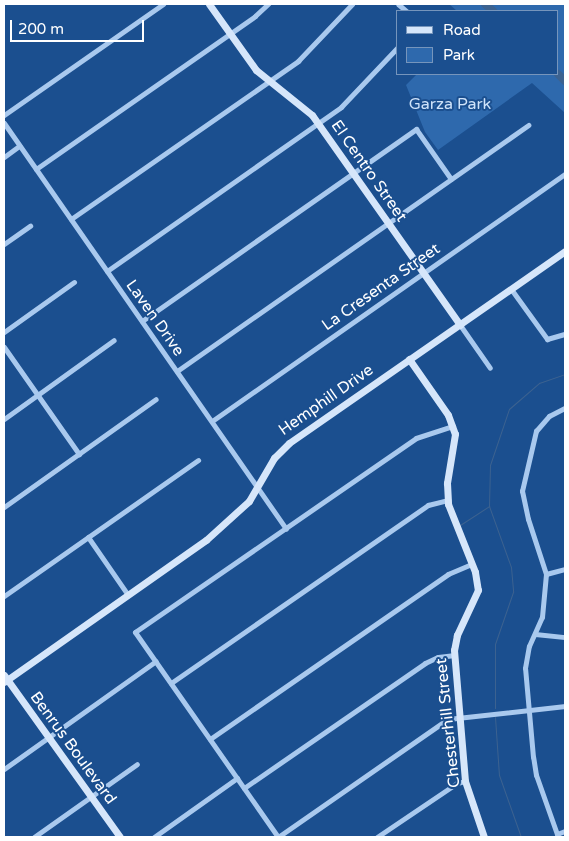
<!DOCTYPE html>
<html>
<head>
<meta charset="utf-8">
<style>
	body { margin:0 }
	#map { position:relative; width:569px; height:841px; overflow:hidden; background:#1b4f8f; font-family:"Varela Round",sans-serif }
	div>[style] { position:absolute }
	.green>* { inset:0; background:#2e69ad }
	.stream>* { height:1px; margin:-0.5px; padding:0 0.5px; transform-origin:0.5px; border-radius:0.5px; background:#3c6290 }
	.river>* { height:8px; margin:-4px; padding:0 4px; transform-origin:4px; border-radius:4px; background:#3c6290 }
	.street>* { height:5px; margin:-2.5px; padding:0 2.5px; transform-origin:2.5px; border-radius:2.5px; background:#a9c9ee }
	.secondary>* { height:7px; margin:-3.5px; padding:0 3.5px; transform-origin:3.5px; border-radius:3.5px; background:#d6e6fa }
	span { translate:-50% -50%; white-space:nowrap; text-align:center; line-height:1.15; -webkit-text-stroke:4px #1b4f8f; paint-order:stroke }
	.park-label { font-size:16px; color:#cfe3fa }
	.street-label { font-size:16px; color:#fff }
	.frame { position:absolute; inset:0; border:5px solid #fff; pointer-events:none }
	.legend { position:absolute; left:396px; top:10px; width:162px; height:65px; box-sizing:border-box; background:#1b4f8f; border:1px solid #7695bc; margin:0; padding:6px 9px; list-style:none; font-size:15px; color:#fff }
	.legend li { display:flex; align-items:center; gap:10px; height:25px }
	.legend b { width:25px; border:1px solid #7695bc }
	.scale { position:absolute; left:10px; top:20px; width:134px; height:22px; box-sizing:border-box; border:2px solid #fff; border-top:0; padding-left:6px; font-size:15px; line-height:18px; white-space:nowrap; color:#fff; -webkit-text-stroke:4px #1b4f8f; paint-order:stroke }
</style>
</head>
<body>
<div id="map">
	<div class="green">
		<div style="clip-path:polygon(449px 4px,565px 4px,565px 113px,532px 83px,438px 150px,425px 132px,406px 85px,417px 74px,558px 74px,558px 11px,457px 11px)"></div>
	</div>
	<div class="stream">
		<div style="left:489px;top:506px;width:65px;rotate:70.2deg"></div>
		<div style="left:511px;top:567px;width:25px;rotate:85deg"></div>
		<div style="left:513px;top:592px;width:55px;rotate:109.1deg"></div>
		<div style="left:495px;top:644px;width:64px;rotate:90deg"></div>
		<div style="left:460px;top:525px;width:35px;rotate:-33deg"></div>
		<div style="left:489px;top:506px;width:41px;rotate:-88.6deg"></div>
		<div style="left:490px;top:465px;width:59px;rotate:-71.3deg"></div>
		<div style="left:509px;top:409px;width:40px;rotate:-41deg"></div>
		<div style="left:539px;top:383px;width:28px;rotate:-19deg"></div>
		<div style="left:495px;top:717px;width:58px;rotate:86.1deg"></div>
		<div style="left:499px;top:775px;width:66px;rotate:70.5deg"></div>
	</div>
	<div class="river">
		<div style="left:485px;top:4px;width:11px;rotate:41deg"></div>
		<div style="left:558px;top:74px;width:10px;rotate:45deg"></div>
	</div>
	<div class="street">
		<div style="left:398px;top:4px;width:11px;rotate:41deg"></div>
		<div style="left:4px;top:115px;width:194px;rotate:-34.9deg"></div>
		<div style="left:4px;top:123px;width:494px;rotate:55.2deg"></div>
		<div style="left:4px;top:157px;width:19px;rotate:-36deg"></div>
		<div style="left:36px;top:169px;width:267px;rotate:-34.9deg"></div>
		<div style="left:255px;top:16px;width:18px;rotate:-43deg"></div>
		<div style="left:71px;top:219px;width:277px;rotate:-34.8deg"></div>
		<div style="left:298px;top:61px;width:79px;rotate:-46.5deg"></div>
		<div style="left:4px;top:244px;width:32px;rotate:-35deg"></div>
		<div style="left:107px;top:271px;width:286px;rotate:-35deg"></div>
		<div style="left:341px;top:107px;width:83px;rotate:-46.5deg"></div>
		<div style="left:511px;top:289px;width:62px;rotate:54.2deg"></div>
		<div style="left:547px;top:339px;width:19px;rotate:-16deg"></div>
		<div style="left:142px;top:321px;width:335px;rotate:-35deg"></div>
		<div style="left:416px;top:129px;width:61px;rotate:55deg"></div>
		<div style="left:460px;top:325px;width:52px;rotate:55.1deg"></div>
		<div style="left:4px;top:332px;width:86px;rotate:-35.5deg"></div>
		<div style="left:4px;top:347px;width:131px;rotate:55deg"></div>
		<div style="left:177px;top:371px;width:429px;rotate:-35deg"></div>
		<div style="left:4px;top:419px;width:135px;rotate:-35.7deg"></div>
		<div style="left:212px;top:421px;width:431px;rotate:-35deg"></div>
		<div style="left:4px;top:507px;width:186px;rotate:-35.4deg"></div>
		<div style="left:88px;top:537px;width:70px;rotate:55.4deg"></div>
		<div style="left:546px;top:574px;width:20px;rotate:-15deg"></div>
		<div style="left:4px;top:596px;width:237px;rotate:-35deg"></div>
		<div style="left:535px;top:634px;width:30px;rotate:6deg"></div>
		<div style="left:171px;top:683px;width:313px;rotate:-34.7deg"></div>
		<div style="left:428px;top:505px;width:21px;rotate:-14deg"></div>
		<div style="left:210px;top:739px;width:290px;rotate:-34.7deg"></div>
		<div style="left:448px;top:574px;width:25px;rotate:-23deg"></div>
		<div style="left:4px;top:769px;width:186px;rotate:-35.4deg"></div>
		<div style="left:244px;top:788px;width:220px;rotate:-34.6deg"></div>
		<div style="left:425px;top:663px;width:14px;rotate:-25deg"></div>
		<div style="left:438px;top:657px;width:17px;rotate:-7deg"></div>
		<div style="left:557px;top:834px;width:9px;rotate:-21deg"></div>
		<div style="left:34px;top:837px;width:126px;rotate:-35.3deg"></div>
		<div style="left:154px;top:837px;width:102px;rotate:-35.4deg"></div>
		<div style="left:278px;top:837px;width:250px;rotate:-124.9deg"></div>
		<div style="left:135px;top:632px;width:341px;rotate:-34.6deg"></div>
		<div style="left:416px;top:438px;width:39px;rotate:-18deg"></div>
		<div style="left:278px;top:837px;width:207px;rotate:-34.8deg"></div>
		<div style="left:448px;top:719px;width:118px;rotate:-6.3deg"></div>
		<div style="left:377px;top:837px;width:97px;rotate:-34deg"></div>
		<div style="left:457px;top:783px;width:8px;rotate:-14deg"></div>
		<div style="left:558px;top:837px;width:66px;rotate:-109.5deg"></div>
		<div style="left:536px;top:775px;width:18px;rotate:-99deg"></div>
		<div style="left:533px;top:757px;width:89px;rotate:-95.1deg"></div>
		<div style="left:525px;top:668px;width:22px;rotate:-80deg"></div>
		<div style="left:529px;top:646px;width:32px;rotate:-66deg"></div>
		<div style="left:542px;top:617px;width:43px;rotate:-84.7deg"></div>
		<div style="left:546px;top:574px;width:58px;rotate:-108.1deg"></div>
		<div style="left:528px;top:519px;width:29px;rotate:-102deg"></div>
		<div style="left:522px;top:491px;width:62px;rotate:-76.9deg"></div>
		<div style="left:536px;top:431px;width:20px;rotate:-49deg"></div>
		<div style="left:549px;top:416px;width:18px;rotate:-27deg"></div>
	</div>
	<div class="secondary">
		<div style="left:209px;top:4px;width:81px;rotate:54.5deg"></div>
		<div style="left:256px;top:70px;width:72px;rotate:38.8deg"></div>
		<div style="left:312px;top:115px;width:257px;rotate:54.8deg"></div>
		<div style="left:409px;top:359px;width:68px;rotate:55.1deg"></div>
		<div style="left:448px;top:415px;width:20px;rotate:70deg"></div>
		<div style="left:455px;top:434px;width:50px;rotate:99.3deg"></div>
		<div style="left:447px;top:483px;width:21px;rotate:87deg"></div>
		<div style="left:448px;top:504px;width:73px;rotate:68.3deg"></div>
		<div style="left:475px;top:572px;width:18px;rotate:81deg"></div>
		<div style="left:478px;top:590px;width:50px;rotate:115deg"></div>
		<div style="left:457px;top:635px;width:15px;rotate:101deg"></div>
		<div style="left:454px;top:650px;width:131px;rotate:85.2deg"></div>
		<div style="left:465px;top:781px;width:59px;rotate:71.3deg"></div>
		<div style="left:4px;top:675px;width:199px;rotate:54.4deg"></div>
		<div style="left:4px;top:682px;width:247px;rotate:-35.1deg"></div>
		<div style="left:206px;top:540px;width:58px;rotate:-42.2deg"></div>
		<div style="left:249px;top:501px;width:50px;rotate:-59.8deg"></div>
		<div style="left:274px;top:458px;width:21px;rotate:-45deg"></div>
		<div style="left:289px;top:443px;width:336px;rotate:-34.8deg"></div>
	</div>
	<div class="park-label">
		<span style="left:450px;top:104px">Garza Park</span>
	</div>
	<div class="street-label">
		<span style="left:369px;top:171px;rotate:55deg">El Centro Street</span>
		<span style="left:381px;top:287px;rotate:-35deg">La Cresenta Street</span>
		<span style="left:155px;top:318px;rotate:55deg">Laven Drive</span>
		<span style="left:326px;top:400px;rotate:-35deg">Hemphill Drive</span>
		<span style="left:448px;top:723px;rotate:-96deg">Chesterhill Street</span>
		<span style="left:73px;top:748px;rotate:54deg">Benrus Boulevard</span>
	</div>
	<div class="frame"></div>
	<ul class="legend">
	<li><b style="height:6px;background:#d6e6fa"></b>Road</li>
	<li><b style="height:14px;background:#2e69ad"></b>Park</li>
	</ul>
	<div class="scale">200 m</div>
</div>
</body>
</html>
